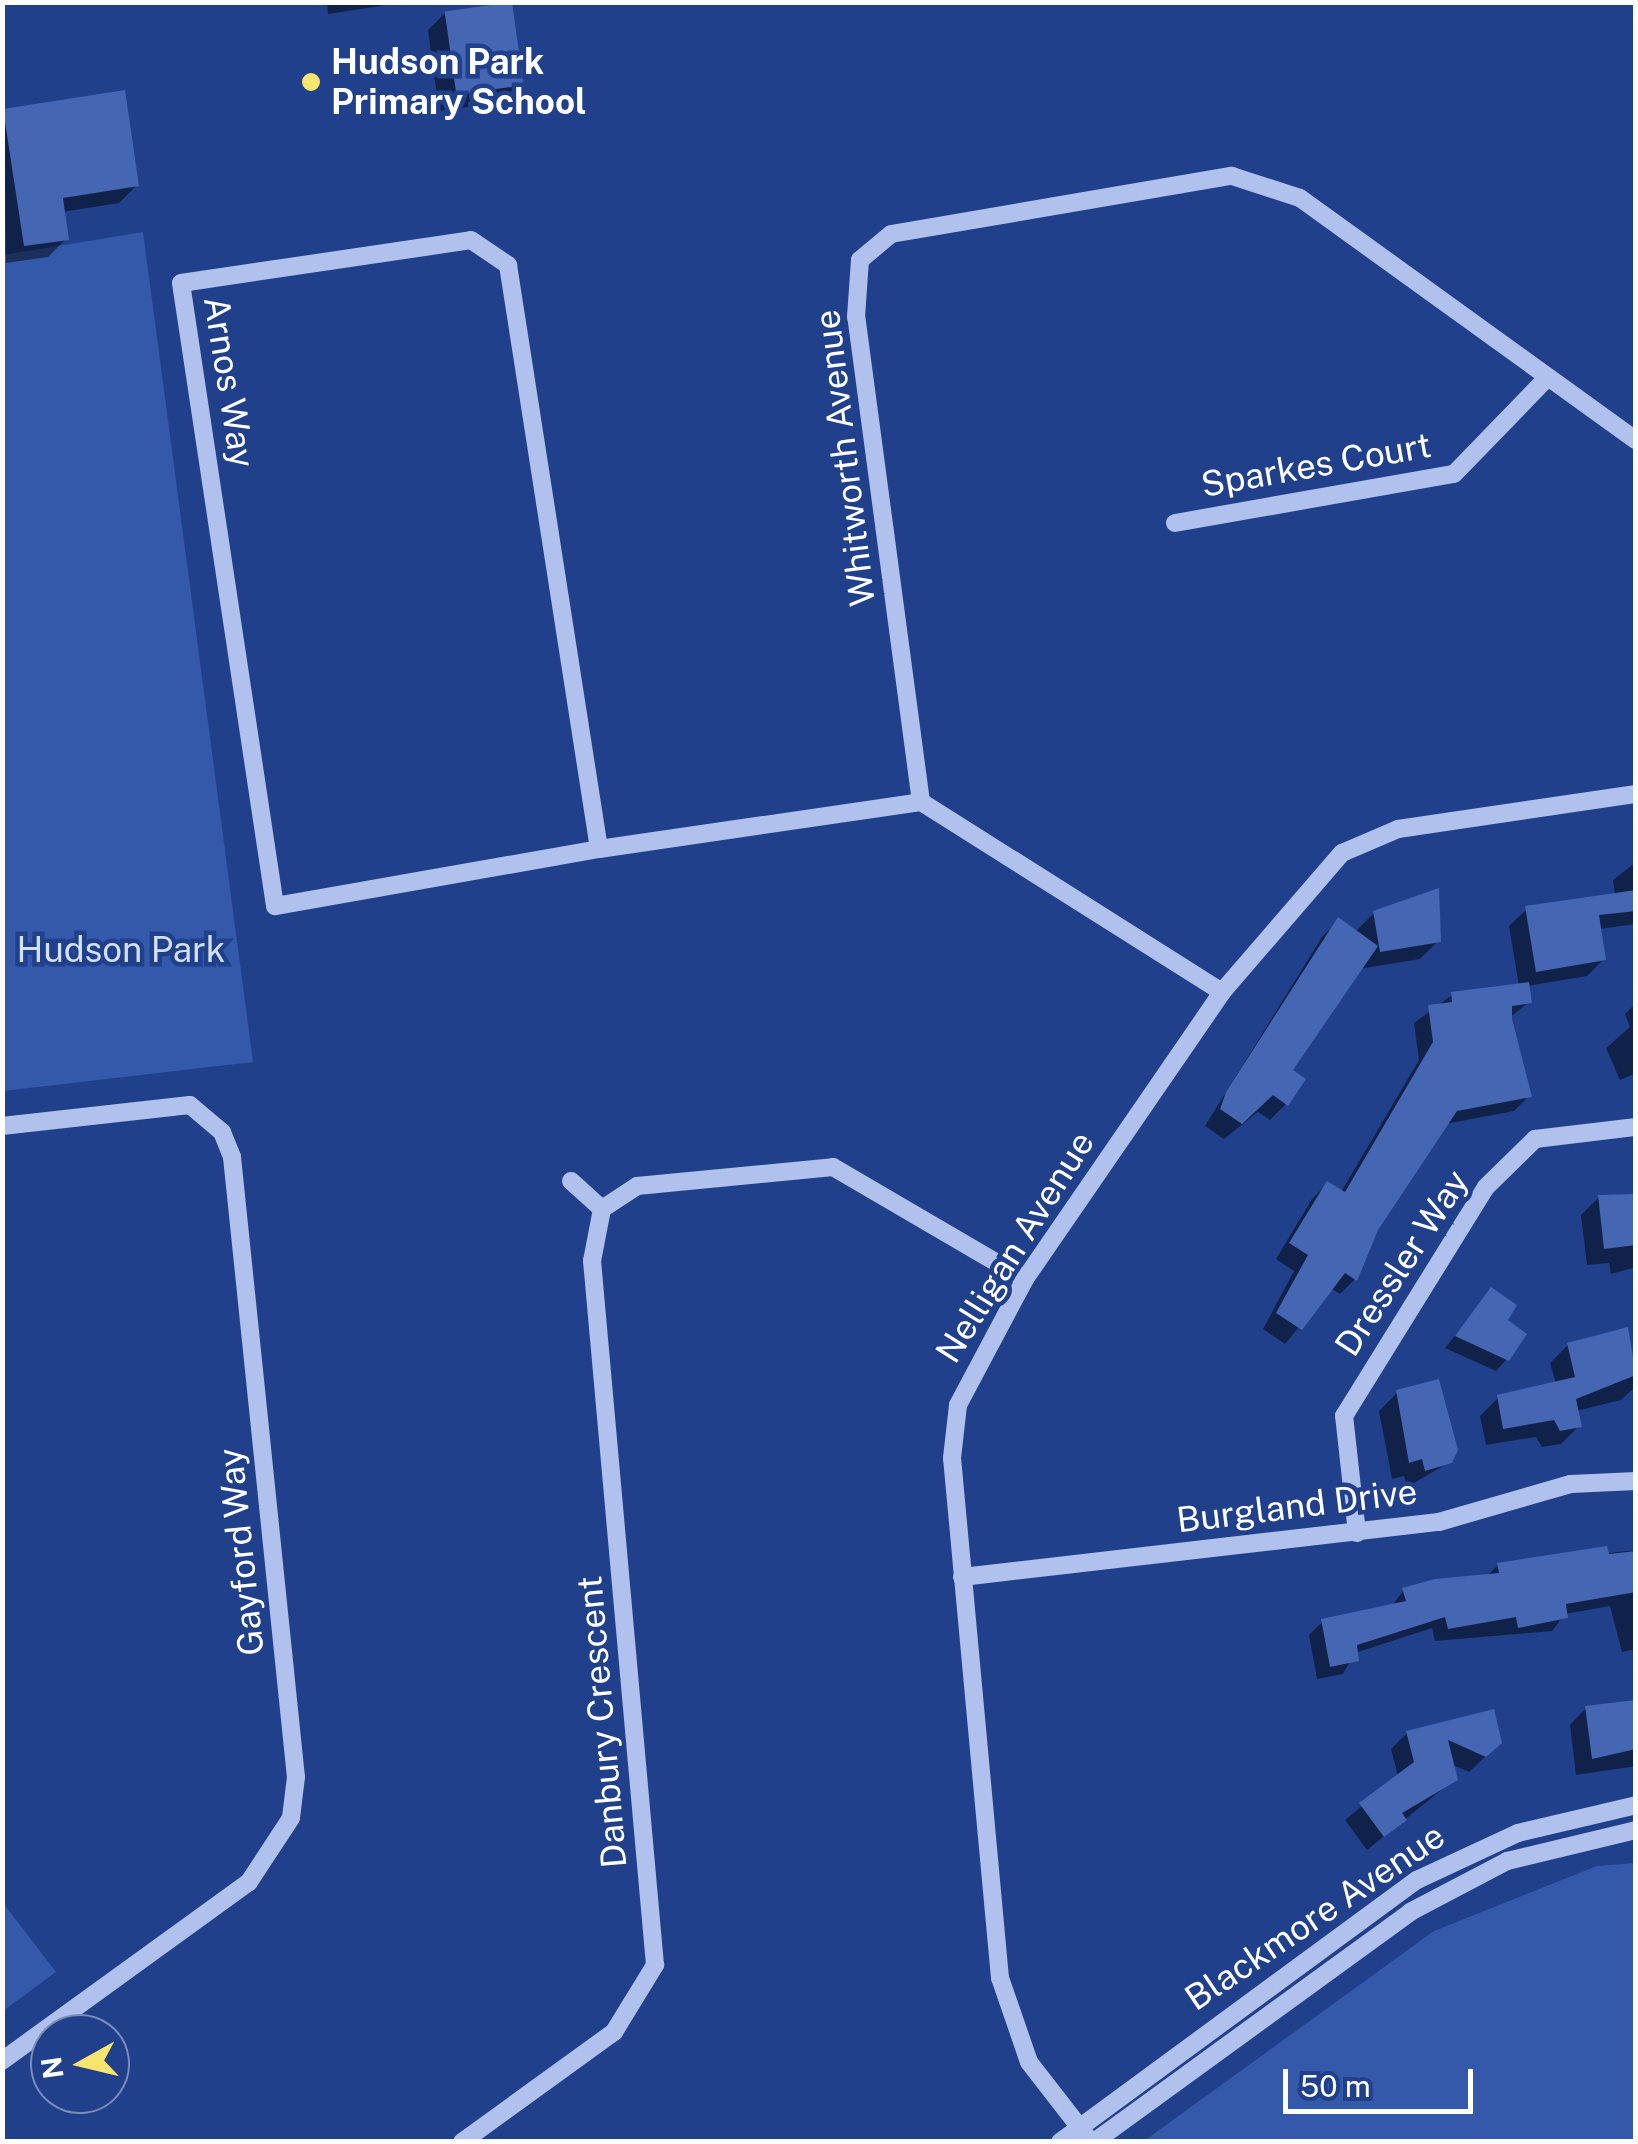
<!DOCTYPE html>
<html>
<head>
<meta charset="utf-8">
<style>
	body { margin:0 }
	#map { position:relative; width:1638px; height:2144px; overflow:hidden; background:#21408c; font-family:"Public Sans",sans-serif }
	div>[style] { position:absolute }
	.green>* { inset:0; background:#3458aa }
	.shadow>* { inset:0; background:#0007 }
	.building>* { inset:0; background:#4566b2; transform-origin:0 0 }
	.minor>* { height:18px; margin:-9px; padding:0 9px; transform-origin:9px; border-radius:9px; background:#afc1ec }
	.dots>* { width:28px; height:28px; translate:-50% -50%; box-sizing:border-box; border:5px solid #21408c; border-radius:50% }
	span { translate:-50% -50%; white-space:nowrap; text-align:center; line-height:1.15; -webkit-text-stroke:9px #21408c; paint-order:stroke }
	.poi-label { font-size:35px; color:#fff; font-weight:700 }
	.left { translate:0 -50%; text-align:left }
	.street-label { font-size:35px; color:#fff }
	.park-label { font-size:35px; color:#d4dff9 }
	.frame { position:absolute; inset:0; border:5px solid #fff; pointer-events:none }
	.north { position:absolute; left:30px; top:2014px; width:100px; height:100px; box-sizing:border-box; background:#21408c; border:2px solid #7a8cba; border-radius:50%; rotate:262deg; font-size:28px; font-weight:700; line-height:40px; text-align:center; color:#fff }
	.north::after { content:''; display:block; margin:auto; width:35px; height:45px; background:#f8e570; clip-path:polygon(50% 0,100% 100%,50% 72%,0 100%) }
	.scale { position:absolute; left:1283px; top:2069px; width:190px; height:45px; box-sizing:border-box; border:5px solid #fff; border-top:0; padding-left:12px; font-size:30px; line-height:35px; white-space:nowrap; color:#fff; -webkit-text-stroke:8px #21408c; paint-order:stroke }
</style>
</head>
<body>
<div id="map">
	<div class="green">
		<div style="clip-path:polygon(143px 232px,253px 1062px,3px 1091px,3px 255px)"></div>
		<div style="clip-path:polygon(1635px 1863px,1635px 2141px,1144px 2141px,1434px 1931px,1597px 1866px)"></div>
		<div style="clip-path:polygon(3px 1903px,56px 1972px,3px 2011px)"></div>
	</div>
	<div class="shadow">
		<div style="clip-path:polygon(327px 2px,406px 2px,328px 14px)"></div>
		<div style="clip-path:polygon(446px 12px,521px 84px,503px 102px,439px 111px,428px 30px)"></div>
		<div style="clip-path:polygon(4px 111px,137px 185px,119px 203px,62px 212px,66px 239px,48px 257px,6px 263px)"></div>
		<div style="clip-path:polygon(1636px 862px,1636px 924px,1599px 929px,1604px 959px,1587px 976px,1527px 986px,1529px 1002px,1509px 1018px,1529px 1096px,1514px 1111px,1445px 1124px,1376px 1228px,1355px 1279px,1340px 1294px,1331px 1288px,1285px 1344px,1263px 1329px,1294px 1271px,1276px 1259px,1312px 1199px,1327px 1184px,1341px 1192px,1419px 1060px,1414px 1023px,1452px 995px,1519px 986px,1509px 926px,1527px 909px,1615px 896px,1613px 880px)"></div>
		<div style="clip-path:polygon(1374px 913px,1438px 941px,1420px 959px,1359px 969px,1289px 1071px,1286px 1104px,1270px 1120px,1258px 1112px,1224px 1139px,1205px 1126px,1322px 937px,1338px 921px,1355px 932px)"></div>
		<div style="clip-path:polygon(1636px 1003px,1636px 1073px,1620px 1080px,1606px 1048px,1630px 1027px,1625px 1014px)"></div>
		<div style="clip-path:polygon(1636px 1195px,1636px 1267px,1611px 1274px,1609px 1263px,1587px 1265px,1581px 1215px,1599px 1197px)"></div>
		<div style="clip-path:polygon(1491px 1291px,1507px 1359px,1496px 1371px,1445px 1348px)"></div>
		<div style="clip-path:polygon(1626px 1330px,1636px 1386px,1621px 1400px,1576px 1411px,1579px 1426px,1561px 1444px,1542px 1447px,1536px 1437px,1486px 1445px,1480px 1416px,1498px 1398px,1556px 1384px,1550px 1363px,1568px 1345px)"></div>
		<div style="clip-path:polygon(1397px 1393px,1450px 1462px,1407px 1487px,1404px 1476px,1392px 1479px,1379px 1411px)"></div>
		<div style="clip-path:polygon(1636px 1550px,1636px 1649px,1622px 1652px,1610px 1606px,1565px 1614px,1552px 1631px,1435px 1641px,1432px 1628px,1355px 1653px,1343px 1674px,1317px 1679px,1309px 1635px,1322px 1622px,1391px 1607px,1404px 1590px,1487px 1576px,1498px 1565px)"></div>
		<div style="clip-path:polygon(1586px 1708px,1636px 1717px,1636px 1766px,1576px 1775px,1570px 1725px)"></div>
		<div style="clip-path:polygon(1407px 1733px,1500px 1743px,1469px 1772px,1451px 1764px,1455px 1779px,1367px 1850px,1345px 1820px,1398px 1776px,1391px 1749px)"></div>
	</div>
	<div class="building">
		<div style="left:512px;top:2px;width:84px;height:68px;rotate:82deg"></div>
		<div style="clip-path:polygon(125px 90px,139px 186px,63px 198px,69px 240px,24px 246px,3px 109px)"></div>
		<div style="clip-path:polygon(1439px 888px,1441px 942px,1380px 952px,1373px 911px)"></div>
		<div style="clip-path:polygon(1636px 890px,1636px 911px,1599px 915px,1606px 960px,1536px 972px,1525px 906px)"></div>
		<div style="clip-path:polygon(1338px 917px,1378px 946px,1293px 1070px,1306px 1079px,1288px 1106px,1273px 1095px,1242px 1124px,1220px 1109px,1226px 1092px)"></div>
		<div style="clip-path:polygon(1529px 982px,1532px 1003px,1512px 1006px,1512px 1019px,1532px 1097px,1457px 1111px,1378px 1230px,1357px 1281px,1345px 1273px,1302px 1330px,1276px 1313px,1308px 1255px,1289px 1243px,1327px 1181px,1345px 1192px,1433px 1042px,1428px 1005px,1452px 1002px,1451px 992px)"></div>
		<div style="clip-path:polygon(1636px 1194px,1636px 1245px,1604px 1249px,1598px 1195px)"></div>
		<div style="clip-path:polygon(1491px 1287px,1517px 1305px,1508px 1320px,1527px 1334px,1509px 1361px,1455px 1336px)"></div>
		<div style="clip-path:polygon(1628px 1327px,1636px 1375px,1576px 1399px,1582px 1427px,1560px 1431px,1554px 1420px,1503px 1429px,1497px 1395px,1575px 1377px,1567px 1343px)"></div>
		<div style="clip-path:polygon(1439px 1379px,1458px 1450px,1452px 1463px,1425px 1471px,1422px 1459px,1409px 1463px,1396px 1390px)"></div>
		<div style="clip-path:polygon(1607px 1546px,1609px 1554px,1636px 1551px,1636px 1592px,1566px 1604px,1568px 1618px,1518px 1628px,1516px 1617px,1448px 1629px,1445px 1617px,1357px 1645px,1359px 1661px,1330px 1667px,1321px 1619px,1406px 1601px,1402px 1588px,1435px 1579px,1499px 1573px,1497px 1563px)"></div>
		<div style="clip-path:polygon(1636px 1700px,1636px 1749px,1592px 1759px,1585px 1706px)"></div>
		<div style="clip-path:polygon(1494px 1709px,1502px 1743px,1486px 1757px,1448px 1740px,1458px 1780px,1402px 1813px,1407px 1820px,1384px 1837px,1359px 1803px,1414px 1762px,1406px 1731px)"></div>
	</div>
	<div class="minor">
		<div style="left:1175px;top:523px;width:283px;rotate:-10deg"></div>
		<div style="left:1454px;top:474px;width:135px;rotate:-45.9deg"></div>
		<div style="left:599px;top:849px;width:329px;rotate:170deg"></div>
		<div style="left:275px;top:906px;width:630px;rotate:-98.58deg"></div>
		<div style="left:181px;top:283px;width:293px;rotate:-8.4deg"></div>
		<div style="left:471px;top:240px;width:45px;rotate:34deg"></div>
		<div style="left:508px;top:265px;width:591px;rotate:81.14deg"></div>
		<div style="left:599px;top:849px;width:325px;rotate:-8.3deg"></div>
		<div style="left:1222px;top:992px;width:356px;rotate:-147.7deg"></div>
		<div style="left:921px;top:802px;width:489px;rotate:-97.6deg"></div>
		<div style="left:856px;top:317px;width:57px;rotate:-86deg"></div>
		<div style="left:860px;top:260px;width:40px;rotate:-40deg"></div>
		<div style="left:891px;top:234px;width:346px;rotate:-9.7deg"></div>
		<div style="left:1232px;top:176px;width:71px;rotate:17.9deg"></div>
		<div style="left:1300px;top:198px;width:414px;rotate:35.8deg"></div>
		<div style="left:2px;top:1126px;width:189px;rotate:-6.4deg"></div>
		<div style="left:190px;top:1105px;width:42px;rotate:40.2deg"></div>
		<div style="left:222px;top:1132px;width:27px;rotate:68deg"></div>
		<div style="left:232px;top:1157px;width:623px;rotate:84.11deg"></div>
		<div style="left:296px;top:1777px;width:41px;rotate:97deg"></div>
		<div style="left:291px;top:1818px;width:77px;rotate:123.3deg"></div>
		<div style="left:249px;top:1882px;width:305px;rotate:144.1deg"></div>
		<div style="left:571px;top:1181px;width:42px;rotate:42.1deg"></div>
		<div style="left:1357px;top:1533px;width:118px;rotate:-96.3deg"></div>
		<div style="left:1344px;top:1416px;width:269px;rotate:-58.2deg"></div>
		<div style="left:1486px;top:1187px;width:69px;rotate:-44.4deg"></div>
		<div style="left:1535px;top:1139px;width:102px;rotate:-6.8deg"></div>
		<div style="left:962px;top:1577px;width:480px;rotate:-6.6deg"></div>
		<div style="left:1439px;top:1522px;width:137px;rotate:-16.1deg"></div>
		<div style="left:1571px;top:1484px;width:65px;rotate:-2.6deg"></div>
		<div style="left:462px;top:2142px;width:188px;rotate:-35.9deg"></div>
		<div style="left:614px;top:2032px;width:79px;rotate:-58.5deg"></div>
		<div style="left:655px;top:1965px;width:707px;rotate:-95.11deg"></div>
		<div style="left:592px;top:1261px;width:53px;rotate:-79.1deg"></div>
		<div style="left:602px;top:1209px;width:42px;rotate:-33.3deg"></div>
		<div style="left:637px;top:1186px;width:197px;rotate:-5.5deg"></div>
		<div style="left:833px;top:1167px;width:222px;rotate:30.3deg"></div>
		<div style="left:1060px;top:2142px;width:443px;rotate:-36.3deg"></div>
		<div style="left:1417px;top:1880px;width:111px;rotate:-25deg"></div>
		<div style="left:1518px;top:1833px;width:121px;rotate:-13.3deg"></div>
		<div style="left:1091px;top:2142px;width:101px;rotate:-127.8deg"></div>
		<div style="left:1029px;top:2062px;width:89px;rotate:-109deg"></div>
		<div style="left:1000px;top:1978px;width:522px;rotate:-95.27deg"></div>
		<div style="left:952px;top:1458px;width:53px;rotate:-83.5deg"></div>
		<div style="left:958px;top:1405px;width:143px;rotate:-62deg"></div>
		<div style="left:1025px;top:1279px;width:348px;rotate:-55.5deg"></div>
		<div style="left:1222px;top:992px;width:184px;rotate:-49.2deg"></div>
		<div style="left:1342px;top:853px;width:61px;rotate:-23.2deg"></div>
		<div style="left:1398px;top:829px;width:241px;rotate:-8.4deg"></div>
		<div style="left:1094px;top:2142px;width:391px;rotate:-36deg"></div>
		<div style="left:1410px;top:1912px;width:110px;rotate:-27.7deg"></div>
		<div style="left:1507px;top:1861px;width:133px;rotate:-13.5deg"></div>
	</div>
	<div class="dots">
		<div style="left:311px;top:82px;background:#f8e570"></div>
	</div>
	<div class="poi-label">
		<span class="left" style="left:331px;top:82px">Hudson Park<br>Primary School</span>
	</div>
	<div class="street-label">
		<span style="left:229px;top:382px;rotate:81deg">Arnos Way</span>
		<span style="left:845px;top:458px;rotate:-97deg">Whitworth Avenue</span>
		<span style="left:1316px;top:465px;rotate:-10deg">Sparkes Court</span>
		<span style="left:1015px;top:1247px;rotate:-58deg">Nelligan Avenue</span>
		<span style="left:1402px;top:1263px;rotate:-57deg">Dressler Way</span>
		<span style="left:1297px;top:1506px;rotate:-7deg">Burgland Drive</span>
		<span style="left:241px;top:1552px;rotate:-96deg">Gayford Way</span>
		<span style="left:602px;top:1722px;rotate:-95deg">Danbury Crescent</span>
		<span style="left:1315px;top:1917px;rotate:-34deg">Blackmore Avenue</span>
	</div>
	<div class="park-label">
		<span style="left:121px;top:950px">Hudson Park</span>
	</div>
	<div class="frame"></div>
	<div class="north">N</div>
	<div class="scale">50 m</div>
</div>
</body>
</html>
